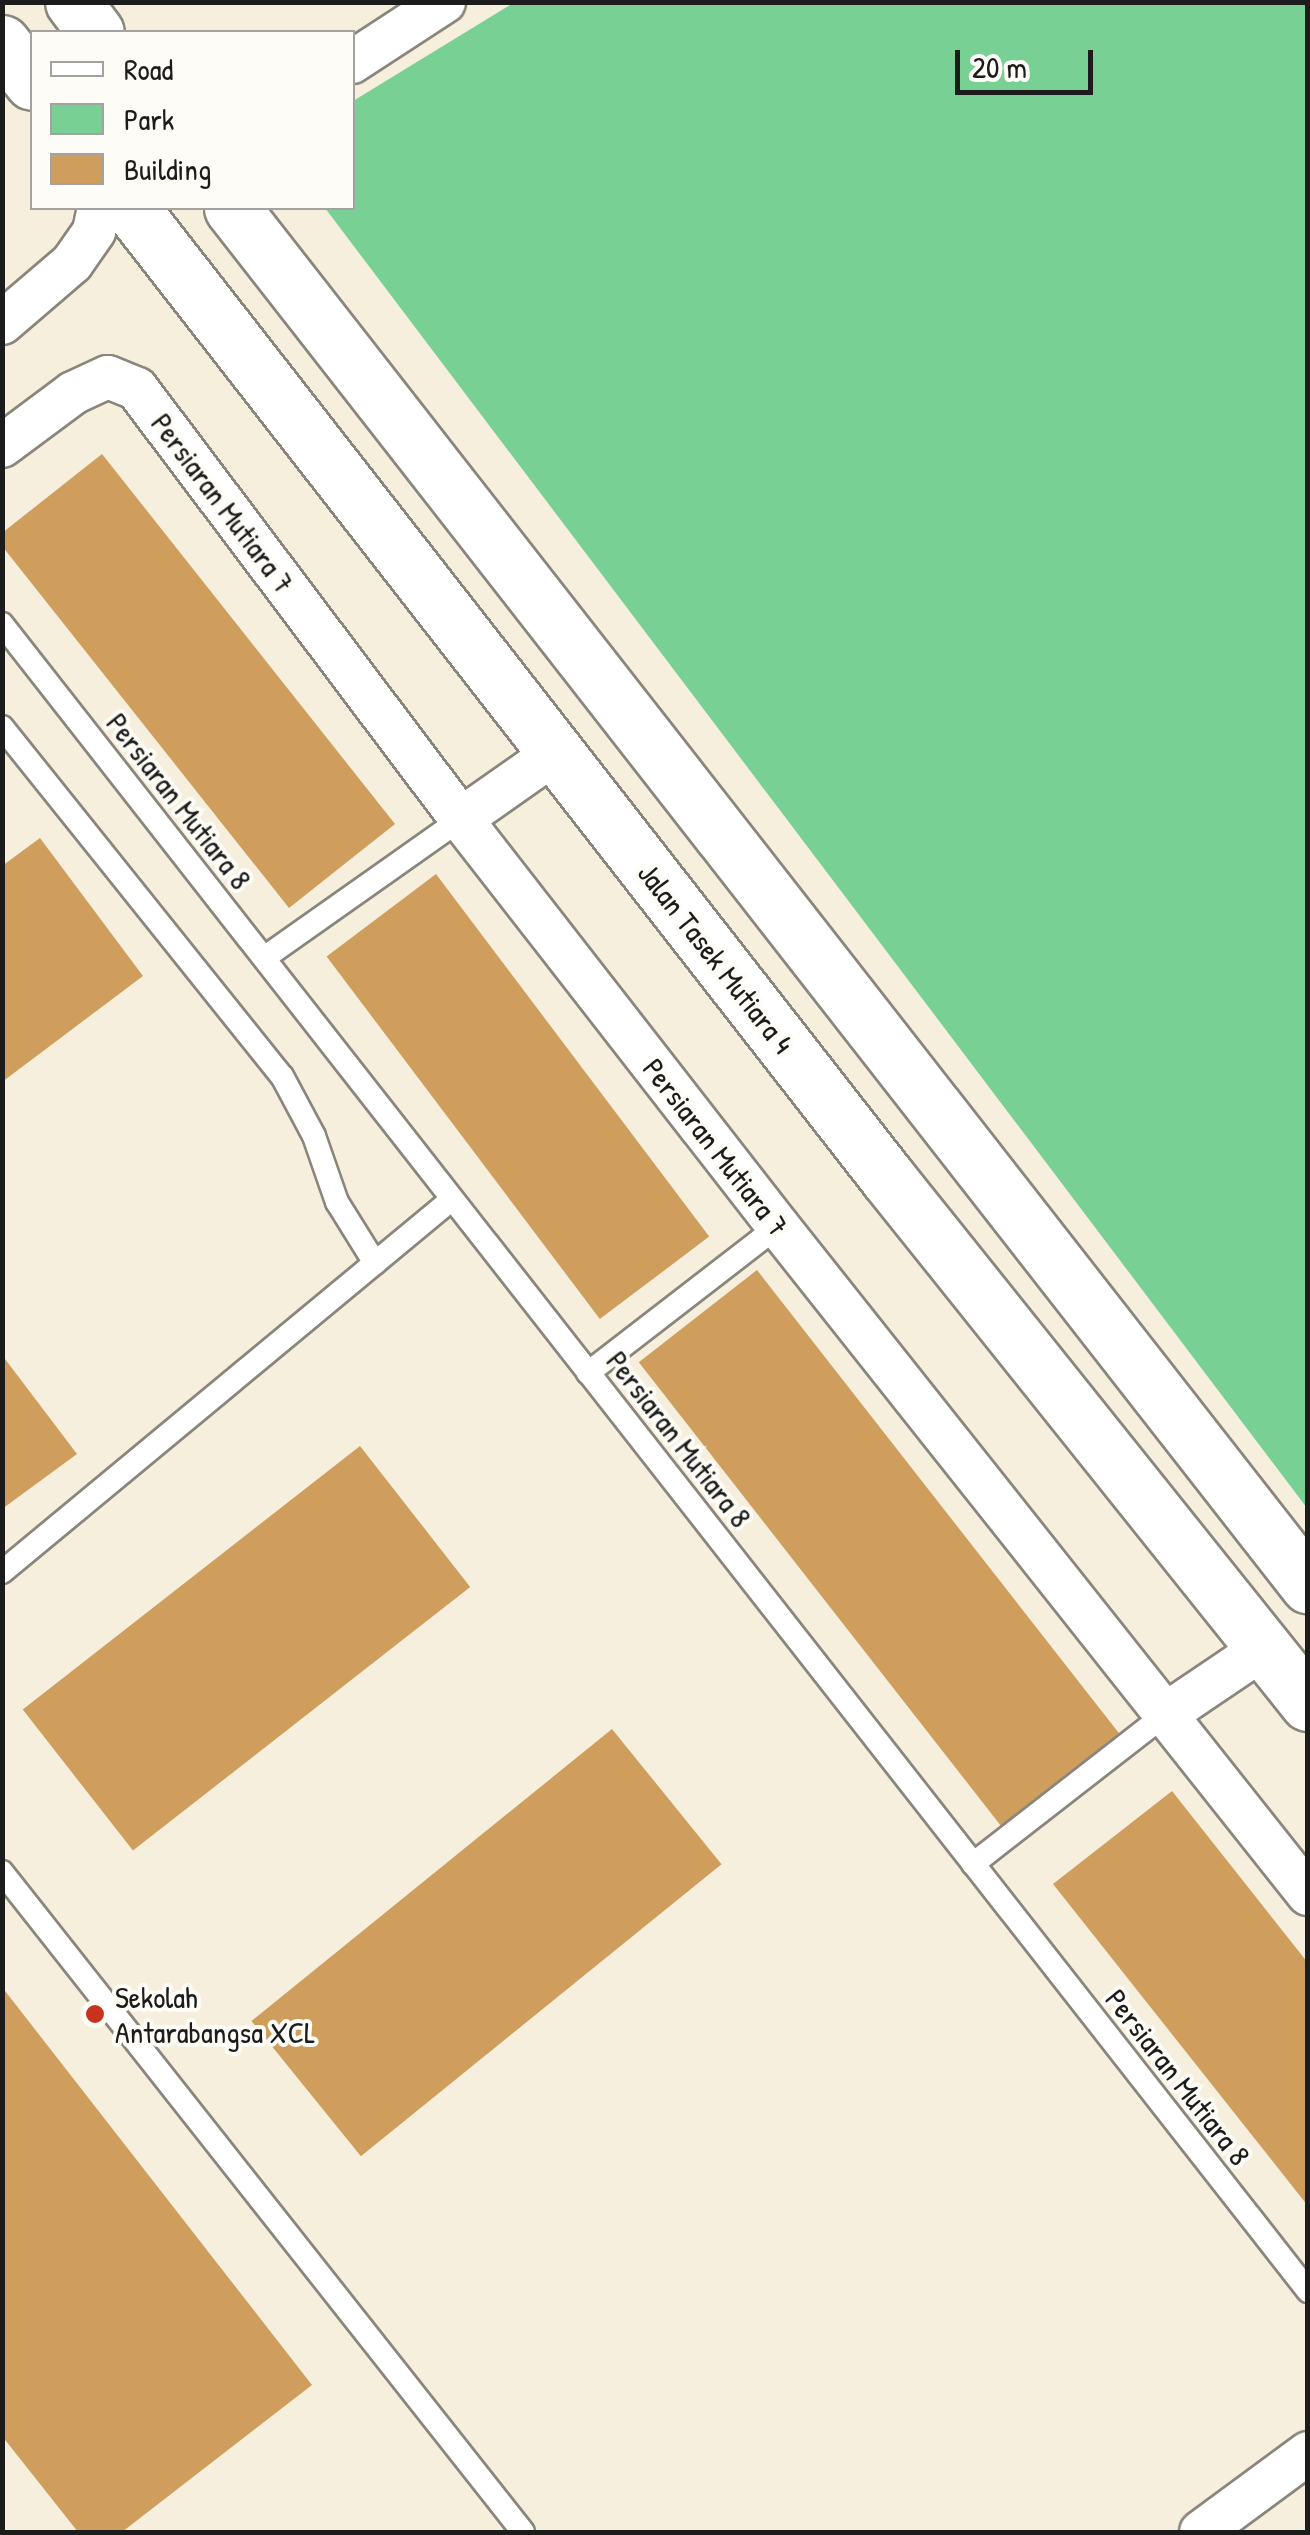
<!DOCTYPE html>
<html>
<head>
<meta charset="utf-8">
<style>
	body { margin:0 }
	#map { position:relative; width:1310px; height:2535px; overflow:hidden; background:#f7efdd; font-family:"Patrick Hand",sans-serif }
	div>[style] { position:absolute }
	.green>* { inset:0; background:#79d095 }
	.building>* { inset:0; background:#cf9e5c; transform-origin:0 0 }
	.roads { filter:drop-shadow(2px 0 #8a867c) drop-shadow(-2px 0 #8a867c) drop-shadow(0 2px #8a867c) drop-shadow(0 -2px #8a867c) }
	.service>* { height:22px; margin:-11px; padding:0 11px; transform-origin:11px; border-radius:11px; background:#fff }
	.minor>* { height:42px; margin:-21px; padding:0 21px; transform-origin:21px; border-radius:21px; background:#fff }
	.tertiary>* { height:55px; margin:-27.5px; padding:0 27.5px; transform-origin:27.5px; border-radius:27.5px; background:#fff }
	.dots>* { width:28px; height:28px; translate:-50% -50%; box-sizing:border-box; border:5px solid #fdfcf7; border-radius:50% }
	span { translate:-50% -50%; white-space:nowrap; text-align:center; line-height:1.15; -webkit-text-stroke:8px #fdfcf7; paint-order:stroke }
	.street-label { font-size:30px; color:#1c1c1c }
	.poi-label { font-size:30px; color:#1c1c1c }
	.left { translate:0 -50%; text-align:left }
	.frame { position:absolute; inset:0; border:5px solid #1c1c1c; pointer-events:none }
	.legend { position:absolute; left:30px; top:30px; width:325px; height:180px; box-sizing:border-box; background:#fdfcf7; border:2px solid #a3a29f; margin:0; padding:12px 18px; list-style:none; font-size:30px; color:#1c1c1c }
	.legend li { display:flex; align-items:center; gap:20px; height:50px }
	.legend b { width:50px; border:2px solid #a3a29f }
	.scale { position:absolute; left:955px; top:50px; width:138px; height:45px; box-sizing:border-box; border:5px solid #1c1c1c; border-top:0; padding-left:12px; font-size:30px; line-height:35px; white-space:nowrap; color:#1c1c1c; -webkit-text-stroke:8px #fdfcf7; paint-order:stroke }
</style>
</head>
<body>
<div id="map">
	<div class="green">
		<div style="clip-path:polygon(515px 2px,1307px 3px,1307px 1508px,325px 208px,352px 208px,353px 101px)"></div>
	</div>
	<div class="building">
		<div style="clip-path:polygon(102px 454px,395px 824px,289px 908px,2px 546px,2px 533px)"></div>
		<div style="clip-path:polygon(40px 838px,143px 976px,2px 1082px,2px 866px)"></div>
		<div style="left:436px;top:874px;width:454px;height:137px;rotate:53deg"></div>
		<div style="left:757px;top:1270px;width:588px;height:150px;rotate:52deg"></div>
		<div style="clip-path:polygon(2px 1355px,77px 1454px,2px 1509px)"></div>
		<div style="left:360px;top:1446px;width:179px;height:428px;rotate:52deg"></div>
		<div style="left:612px;top:1729px;width:174px;height:464px;rotate:51deg"></div>
		<div style="clip-path:polygon(1172px 1791px,1308px 1963px,1308px 2206px,1053px 1884px)"></div>
		<div style="clip-path:polygon(2px 1987px,312px 2385px,122px 2532px,78px 2532px,2px 2436px)"></div>
	</div>
	<div class="roads">
		<div class="service">
			<div style="left:2px;top:624px;width:2118px;rotate:51.92deg"></div>
			<div style="left:2px;top:727px;width:447px;rotate:51.3deg"></div>
			<div style="left:282px;top:1076px;width:68px;rotate:61.9deg"></div>
			<div style="left:314px;top:1136px;width:70px;rotate:70.8deg"></div>
			<div style="left:337px;top:1202px;width:72px;rotate:58.1deg"></div>
			<div style="left:264px;top:958px;width:241px;rotate:-35.2deg"></div>
			<div style="left:588px;top:1373px;width:240px;rotate:-37.7deg"></div>
			<div style="left:2px;top:1572px;width:584px;rotate:-39.65deg"></div>
			<div style="left:973px;top:1864px;width:241px;rotate:-37.9deg"></div>
			<div style="left:2px;top:1872px;width:841px;rotate:51.71deg"></div>
		</div>
		<div class="minor">
			<div style="left:352px;top:62px;width:110px;rotate:-33.1deg"></div>
			<div style="left:2px;top:323px;width:92px;rotate:-40.6deg"></div>
			<div style="left:72px;top:263px;width:39px;rotate:-55deg"></div>
			<div style="left:94px;top:231px;width:24px;rotate:-78deg"></div>
			<div style="left:2px;top:446px;width:89px;rotate:-36.7deg"></div>
			<div style="left:73px;top:393px;width:38px;rotate:-25deg"></div>
			<div style="left:108px;top:377px;width:31px;rotate:22deg"></div>
			<div style="left:137px;top:389px;width:538px;rotate:53deg"></div>
			<div style="left:461px;top:819px;width:516px;rotate:52.09deg"></div>
			<div style="left:778px;top:1226px;width:853px;rotate:51.57deg"></div>
			<div style="left:461px;top:819px;width:115px;rotate:-35.1deg"></div>
			<div style="left:1163px;top:1716px;width:122px;rotate:-34deg"></div>
			<div style="left:1201px;top:2532px;width:133px;rotate:-36.4deg"></div>
		</div>
		<div class="tertiary">
			<div style="left:73px;top:2px;width:38px;rotate:53deg"></div>
			<div style="left:2px;top:43px;width:49px;rotate:52.4deg"></div>
			<div style="left:131px;top:208px;width:1229px;rotate:52.04deg"></div>
			<div style="left:887px;top:1177px;width:674px;rotate:51.33deg"></div>
			<div style="left:232px;top:208px;width:1748px;rotate:52deg"></div>
		</div>
	</div>
	<div class="dots">
		<div style="left:95px;top:2014px;background:#c8321e"></div>
	</div>
	<div class="street-label">
		<span style="left:223px;top:503px;rotate:53deg">Persiaran Mutiara 7</span>
		<span style="left:179px;top:801px;rotate:52deg">Persiaran Mutiara 8</span>
		<span style="left:716px;top:958px;rotate:52deg">Jalan Tasek Mutiara 4</span>
		<span style="left:716px;top:1147px;rotate:52deg">Persiaran Mutiara 7</span>
		<span style="left:679px;top:1439px;rotate:52deg">Persiaran Mutiara 8</span>
		<span style="left:1178px;top:2077px;rotate:52deg">Persiaran Mutiara 8</span>
	</div>
	<div class="poi-label">
		<span class="left" style="left:115px;top:2014px">Sekolah<br>Antarabangsa XCL</span>
	</div>
	<div class="frame"></div>
	<ul class="legend">
	<li><b style="height:12px;background:#fff"></b>Road</li>
	<li><b style="height:28px;background:#79d095"></b>Park</li>
	<li><b style="height:28px;background:#cf9e5c"></b>Building</li>
	</ul>
	<div class="scale">20 m</div>
</div>
</body>
</html>
